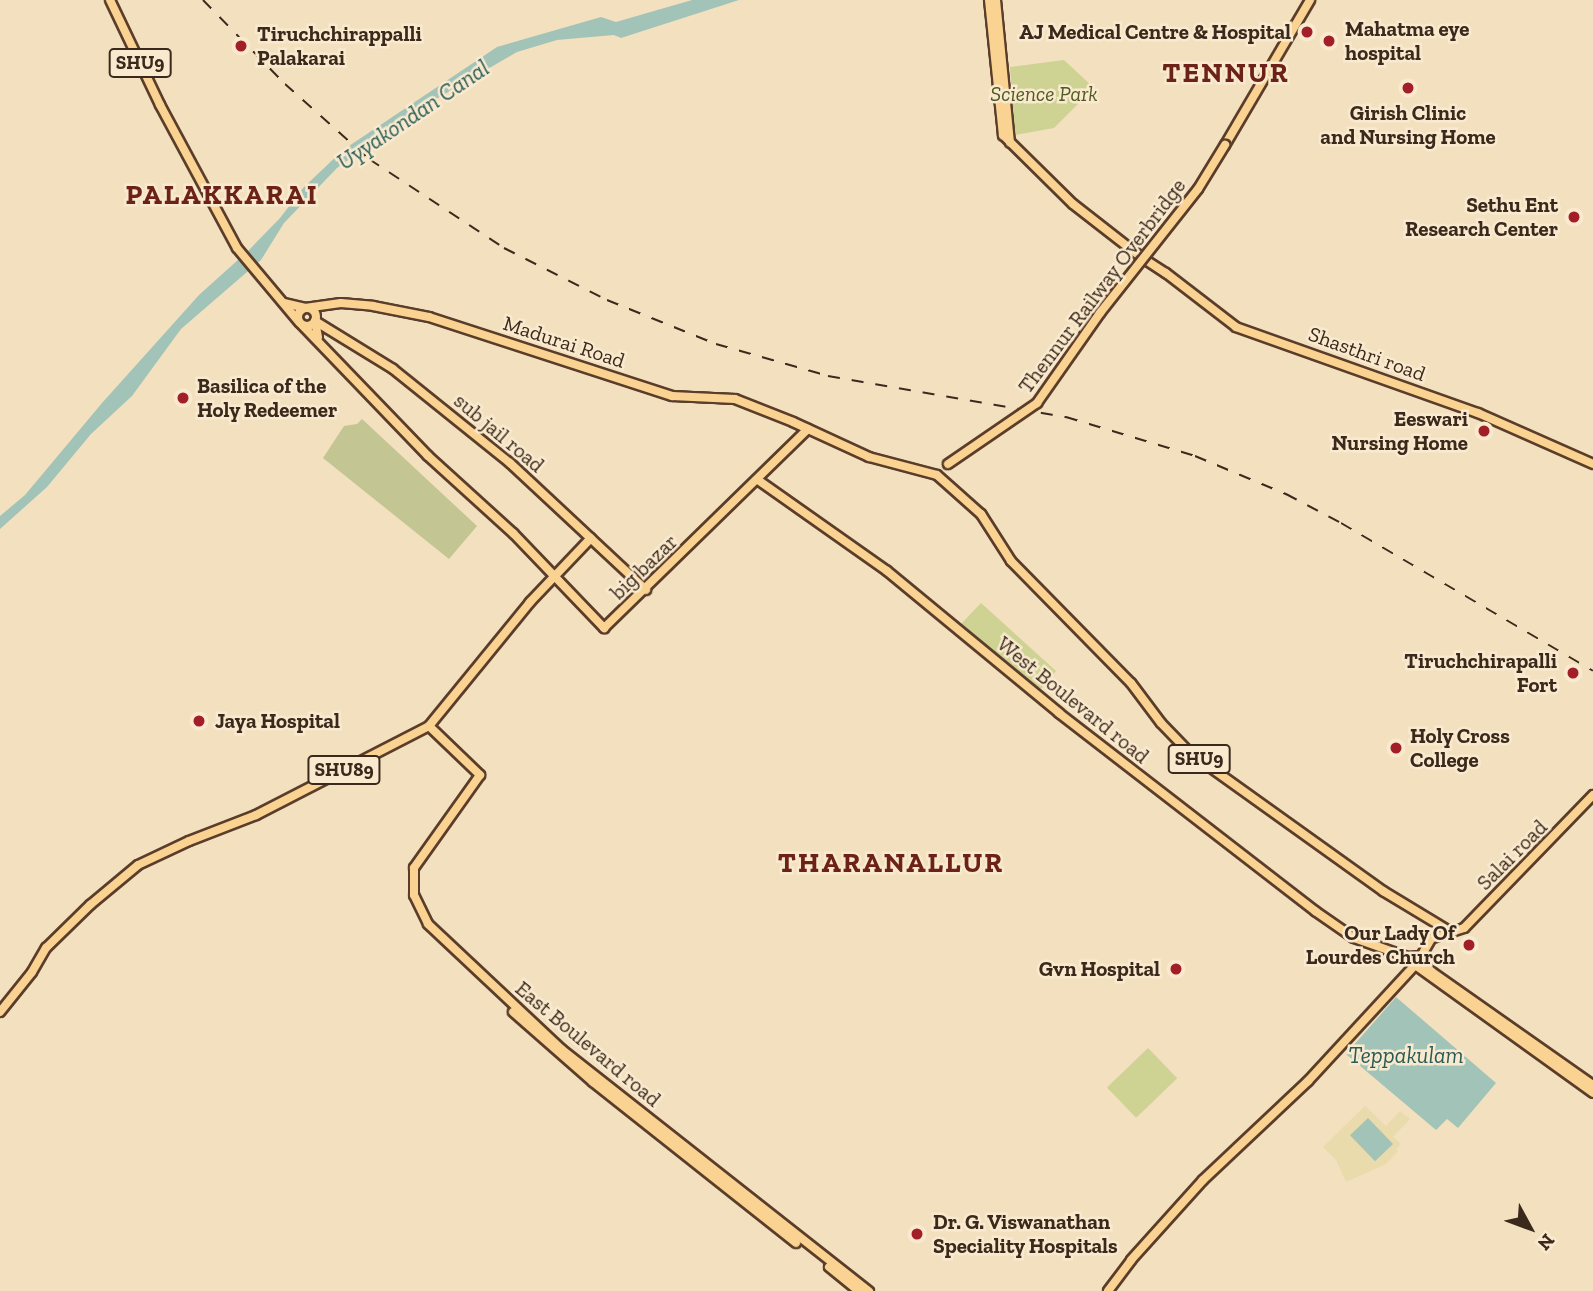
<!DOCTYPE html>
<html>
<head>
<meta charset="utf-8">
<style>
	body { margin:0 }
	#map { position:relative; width:1593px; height:1291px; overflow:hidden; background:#f2e0bf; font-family:"Zilla Slab",serif }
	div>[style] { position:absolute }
	.farmland>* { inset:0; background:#e9dbab }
	.green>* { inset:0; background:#ced292; transform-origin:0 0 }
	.cemetery>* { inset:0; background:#c3c592 }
	.water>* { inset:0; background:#a2c4b8; transform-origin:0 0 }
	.roads { filter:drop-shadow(2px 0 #5a3d2a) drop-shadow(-2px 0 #5a3d2a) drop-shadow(0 2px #5a3d2a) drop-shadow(0 -2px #5a3d2a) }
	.major>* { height:8px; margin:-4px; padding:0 4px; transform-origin:4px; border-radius:4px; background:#fad392 }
	.major>.ring { margin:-4px; padding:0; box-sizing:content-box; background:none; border:8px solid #fad392; border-radius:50% }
	.rail>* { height:2px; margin-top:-1px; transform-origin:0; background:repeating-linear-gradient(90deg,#3b291b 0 12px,transparent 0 24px) }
	.bridges { filter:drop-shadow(2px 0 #5a3d2a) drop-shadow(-2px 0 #5a3d2a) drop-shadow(0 2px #5a3d2a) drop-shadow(0 -2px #5a3d2a) }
	.major-bridge>* { height:8px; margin:-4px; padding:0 4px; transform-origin:4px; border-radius:4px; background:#fad392 }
	.dots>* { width:19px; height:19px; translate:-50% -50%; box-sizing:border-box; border:4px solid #f9eacf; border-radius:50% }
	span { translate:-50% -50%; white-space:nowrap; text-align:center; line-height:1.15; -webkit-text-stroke:5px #f9eacf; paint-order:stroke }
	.shield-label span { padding:2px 5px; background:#f9eacf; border:2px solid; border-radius:5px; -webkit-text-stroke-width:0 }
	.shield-label { font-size:19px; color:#3b291b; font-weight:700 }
	.poi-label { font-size:21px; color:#3b291b; font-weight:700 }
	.left { translate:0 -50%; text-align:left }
	.right { translate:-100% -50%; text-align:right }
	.park-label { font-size:21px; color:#4f5a20; font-style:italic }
	.street-label { font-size:21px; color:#3b291b }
	.water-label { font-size:23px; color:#295c56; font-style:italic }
	.district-label { font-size:28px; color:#6c2216; font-weight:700; letter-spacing:2px }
	.north { position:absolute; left:1495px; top:1193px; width:70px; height:70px; -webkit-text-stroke:5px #f9eacf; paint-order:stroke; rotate:131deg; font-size:19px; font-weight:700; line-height:28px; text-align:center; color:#3b291b }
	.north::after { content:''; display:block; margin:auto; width:24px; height:32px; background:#3b291b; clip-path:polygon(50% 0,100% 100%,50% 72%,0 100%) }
</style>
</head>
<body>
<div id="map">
	<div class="farmland">
		<div style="clip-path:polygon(1365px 1106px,1386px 1126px,1400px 1111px,1410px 1119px,1393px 1137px,1401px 1144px,1396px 1149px,1398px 1151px,1386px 1164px,1346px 1182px,1336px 1160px,1323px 1147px)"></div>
	</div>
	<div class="green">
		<div style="clip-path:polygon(1064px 60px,1094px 88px,1054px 128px,1015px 135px,1010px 67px)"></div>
		<div style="clip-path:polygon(981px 603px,1056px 671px,1041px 689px,961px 624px)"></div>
		<div style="left:1148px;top:1048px;width:42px;height:57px;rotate:46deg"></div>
	</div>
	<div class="cemetery">
		<div style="clip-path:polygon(362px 419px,477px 526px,449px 559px,323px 458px,344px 426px,357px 424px)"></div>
	</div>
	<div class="water">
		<div style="clip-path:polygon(692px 0,739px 0,621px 38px,614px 35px,557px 40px,517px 52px,426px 105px,337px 168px,284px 223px,261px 260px,181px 329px,132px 396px,91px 434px,47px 487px,0 529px,0 516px,25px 495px,102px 403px,199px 295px,249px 250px,280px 218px,303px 188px,343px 150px,497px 47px,601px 17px,616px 22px)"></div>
		<div style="clip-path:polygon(1396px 997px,1496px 1083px,1458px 1128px,1447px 1119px,1436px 1130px,1346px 1054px)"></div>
		<div style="left:1368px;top:1118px;width:36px;height:25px;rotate:46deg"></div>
	</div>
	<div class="roads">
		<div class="major">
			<div style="left:110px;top:0;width:116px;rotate:64.5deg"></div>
			<div style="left:160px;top:105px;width:162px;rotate:61.7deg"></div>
			<div style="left:237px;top:248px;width:97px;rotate:50deg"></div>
			<div style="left:989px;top:0;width:136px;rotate:84.1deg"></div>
			<div style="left:1003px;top:135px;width:98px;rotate:44.6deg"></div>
			<div style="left:1073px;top:204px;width:86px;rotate:37.9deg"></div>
			<div style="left:1141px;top:257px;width:30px;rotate:33deg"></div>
			<div style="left:1166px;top:273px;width:88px;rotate:37.6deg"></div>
			<div style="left:1236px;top:327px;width:257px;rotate:19.6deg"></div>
			<div style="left:1478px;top:413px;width:126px;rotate:23.9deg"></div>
			<div style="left:996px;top:0;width:143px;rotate:84.4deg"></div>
			<div style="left:1225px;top:145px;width:168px;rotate:-59.6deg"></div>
			<div style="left:284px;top:303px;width:22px;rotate:13deg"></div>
			<div style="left:305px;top:308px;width:36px;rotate:-8deg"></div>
			<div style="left:341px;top:303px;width:32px;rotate:5deg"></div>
			<div style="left:373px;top:306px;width:57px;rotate:11.1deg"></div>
			<div style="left:429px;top:317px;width:256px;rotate:18deg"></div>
			<div style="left:672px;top:396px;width:63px;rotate:2.7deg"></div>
			<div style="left:735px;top:399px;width:62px;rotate:21.6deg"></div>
			<div style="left:793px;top:422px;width:84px;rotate:24.7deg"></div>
			<div style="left:869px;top:457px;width:70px;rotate:14.8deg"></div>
			<div style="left:937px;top:475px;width:59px;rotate:41.6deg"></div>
			<div style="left:981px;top:514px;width:56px;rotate:57.4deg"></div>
			<div style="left:1011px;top:561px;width:171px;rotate:45.5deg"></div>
			<div style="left:1131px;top:683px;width:50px;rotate:53.1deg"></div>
			<div style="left:1161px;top:723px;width:40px;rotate:46deg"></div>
			<div style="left:1189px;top:752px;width:239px;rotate:35.6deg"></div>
			<div style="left:1383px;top:891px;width:79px;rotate:31.1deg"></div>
			<div class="ring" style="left:298px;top:308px;width:10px;height:10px"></div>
			<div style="left:302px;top:325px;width:182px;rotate:46.1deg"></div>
			<div style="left:428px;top:456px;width:115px;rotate:42.2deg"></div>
			<div style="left:513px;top:533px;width:132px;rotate:46.2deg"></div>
			<div style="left:604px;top:628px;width:285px;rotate:-44.3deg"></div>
			<div style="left:318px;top:337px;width:16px;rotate:-101deg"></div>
			<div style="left:315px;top:321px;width:92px;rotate:31.6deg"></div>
			<div style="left:393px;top:369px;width:150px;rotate:38.8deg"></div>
			<div style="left:510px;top:463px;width:186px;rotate:43deg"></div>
			<div style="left:758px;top:480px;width:158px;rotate:35.2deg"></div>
			<div style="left:887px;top:571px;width:223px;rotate:39.5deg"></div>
			<div style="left:1059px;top:713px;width:324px;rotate:37.7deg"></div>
			<div style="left:1315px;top:911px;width:47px;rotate:34.7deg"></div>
			<div style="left:1354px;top:938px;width:57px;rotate:19.4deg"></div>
			<div style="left:1408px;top:957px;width:12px;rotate:-5deg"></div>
			<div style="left:429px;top:726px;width:71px;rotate:43.9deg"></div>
			<div style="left:480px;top:775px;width:114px;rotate:125.4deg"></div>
			<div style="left:414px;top:868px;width:27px;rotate:90deg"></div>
			<div style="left:414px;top:895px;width:32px;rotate:64deg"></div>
			<div style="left:428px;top:924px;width:183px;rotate:43.2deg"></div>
			<div style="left:561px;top:1049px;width:392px;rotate:38.2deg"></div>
			<div style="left:1593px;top:795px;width:185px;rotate:134.1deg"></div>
			<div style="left:1464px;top:928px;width:35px;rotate:162deg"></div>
			<div style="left:1431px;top:939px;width:24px;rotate:120deg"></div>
			<div style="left:1419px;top:960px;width:18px;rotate:43deg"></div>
			<div style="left:1432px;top:972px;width:197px;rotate:35.1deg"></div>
			<div style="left:1411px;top:962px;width:224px;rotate:35.7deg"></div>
			<div style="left:0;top:1012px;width:51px;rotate:-51.3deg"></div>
			<div style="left:32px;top:972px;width:28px;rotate:-60deg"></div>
			<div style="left:46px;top:948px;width:62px;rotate:-44.3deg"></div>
			<div style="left:90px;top:905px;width:62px;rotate:-39.8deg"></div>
			<div style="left:138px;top:865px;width:56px;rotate:-25.2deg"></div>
			<div style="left:189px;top:841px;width:72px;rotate:-21.2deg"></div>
			<div style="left:256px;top:815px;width:195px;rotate:-27.2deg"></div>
			<div style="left:429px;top:726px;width:160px;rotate:-50.8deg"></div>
			<div style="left:530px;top:602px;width:88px;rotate:-46.4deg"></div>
			<div style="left:513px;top:1012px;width:106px;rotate:41.2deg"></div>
			<div style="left:593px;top:1082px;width:259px;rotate:38.4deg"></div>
			<div style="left:829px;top:1267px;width:38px;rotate:39deg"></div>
			<div style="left:1108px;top:1291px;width:39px;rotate:-53deg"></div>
			<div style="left:1131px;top:1260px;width:108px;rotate:-48deg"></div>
			<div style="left:1203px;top:1180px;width:144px;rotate:-43.3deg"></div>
			<div style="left:1308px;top:1081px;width:156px;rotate:-47.3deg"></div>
		</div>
	</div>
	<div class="rail">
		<div style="left:203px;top:0;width:117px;rotate:45.7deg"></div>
		<div style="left:285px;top:84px;width:113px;rotate:41.8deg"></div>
		<div style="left:369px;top:159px;width:162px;rotate:33.4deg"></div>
		<div style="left:504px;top:248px;width:115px;rotate:26.8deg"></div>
		<div style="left:607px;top:300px;width:118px;rotate:22deg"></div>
		<div style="left:716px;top:344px;width:116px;rotate:15.9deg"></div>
		<div style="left:828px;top:376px;width:242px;rotate:9.8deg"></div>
		<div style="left:1066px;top:417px;width:135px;rotate:16.8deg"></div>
		<div style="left:1195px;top:456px;width:99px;rotate:22.7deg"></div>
		<div style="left:1286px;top:494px;width:62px;rotate:27.8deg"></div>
		<div style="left:1341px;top:523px;width:292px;rotate:30.4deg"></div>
	</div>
	<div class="bridges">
		<div class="major-bridge">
			<div style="left:948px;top:464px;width:108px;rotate:-34.4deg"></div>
			<div style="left:1037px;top:403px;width:110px;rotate:-55deg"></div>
			<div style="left:1100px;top:313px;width:158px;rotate:-51.7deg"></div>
			<div style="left:1198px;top:189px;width:52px;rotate:-58.5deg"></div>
		</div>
	</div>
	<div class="dots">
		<div style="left:1307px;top:32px;background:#a31f28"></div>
		<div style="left:1329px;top:41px;background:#a31f28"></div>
		<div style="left:241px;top:46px;background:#a31f28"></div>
		<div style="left:1408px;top:88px;background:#a31f28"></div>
		<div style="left:1574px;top:217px;background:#a31f28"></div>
		<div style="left:183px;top:398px;background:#a31f28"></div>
		<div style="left:1484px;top:431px;background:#a31f28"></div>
		<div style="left:1573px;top:673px;background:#a31f28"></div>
		<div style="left:199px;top:721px;background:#a31f28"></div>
		<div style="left:1396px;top:748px;background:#a31f28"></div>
		<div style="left:1469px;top:945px;background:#a31f28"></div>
		<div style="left:1176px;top:969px;background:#a31f28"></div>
		<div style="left:917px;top:1234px;background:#a31f28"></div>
	</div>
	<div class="shield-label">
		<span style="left:140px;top:63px">SHU9</span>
		<span style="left:1199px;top:759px">SHU9</span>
		<span style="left:344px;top:770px">SHU89</span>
	</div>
	<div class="poi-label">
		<span class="left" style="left:1345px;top:41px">Mahatma eye<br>hospital</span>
		<span class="right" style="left:1291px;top:32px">AJ Medical Centre &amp; Hospital</span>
		<span class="left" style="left:257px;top:46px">Tiruchchirappalli<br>Palakarai</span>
		<span style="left:1408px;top:125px">Girish Clinic<br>and Nursing Home</span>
		<span class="right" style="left:1558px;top:217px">Sethu Ent<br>Research Center</span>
		<span class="left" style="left:197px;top:398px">Basilica of the<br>Holy Redeemer</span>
		<span class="right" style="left:1468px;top:431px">Eeswari<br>Nursing Home</span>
		<span class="right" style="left:1557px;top:673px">Tiruchchirapalli<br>Fort</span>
		<span class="left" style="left:215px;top:721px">Jaya Hospital</span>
		<span class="left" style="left:1410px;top:748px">Holy Cross<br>College</span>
		<span class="right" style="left:1455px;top:945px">Our Lady Of<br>Lourdes Church</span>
		<span class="right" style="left:1160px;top:969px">Gvn Hospital</span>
		<span class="left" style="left:933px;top:1234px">Dr. G. Viswanathan<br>Speciality Hospitals</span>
	</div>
	<div class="park-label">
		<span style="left:1044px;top:94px">Science Park</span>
	</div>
	<div class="street-label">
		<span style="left:1102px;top:286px;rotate:-53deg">Thennur Railway Overbridge</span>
		<span style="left:564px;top:342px;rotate:18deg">Madurai Road</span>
		<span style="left:1367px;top:354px;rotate:20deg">Shasthri road</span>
		<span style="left:499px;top:433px;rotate:40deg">sub jail road</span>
		<span style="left:644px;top:567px;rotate:-44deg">big bazar</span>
		<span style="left:1073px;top:700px;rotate:39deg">West Boulevard road</span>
		<span style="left:1512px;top:855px;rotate:-45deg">Salai road</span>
		<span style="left:588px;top:1044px;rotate:40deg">East Boulevard road</span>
	</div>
	<div class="water-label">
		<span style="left:413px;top:115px;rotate:-34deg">Uyyakondan Canal</span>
		<span style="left:1406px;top:1055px">Teppakulam</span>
	</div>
	<div class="district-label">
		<span style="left:1226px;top:73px">TENNUR</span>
		<span style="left:222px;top:195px">PALAKKARAI</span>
		<span style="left:891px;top:863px">THARANALLUR</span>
	</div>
	<div class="north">N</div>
</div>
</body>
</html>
